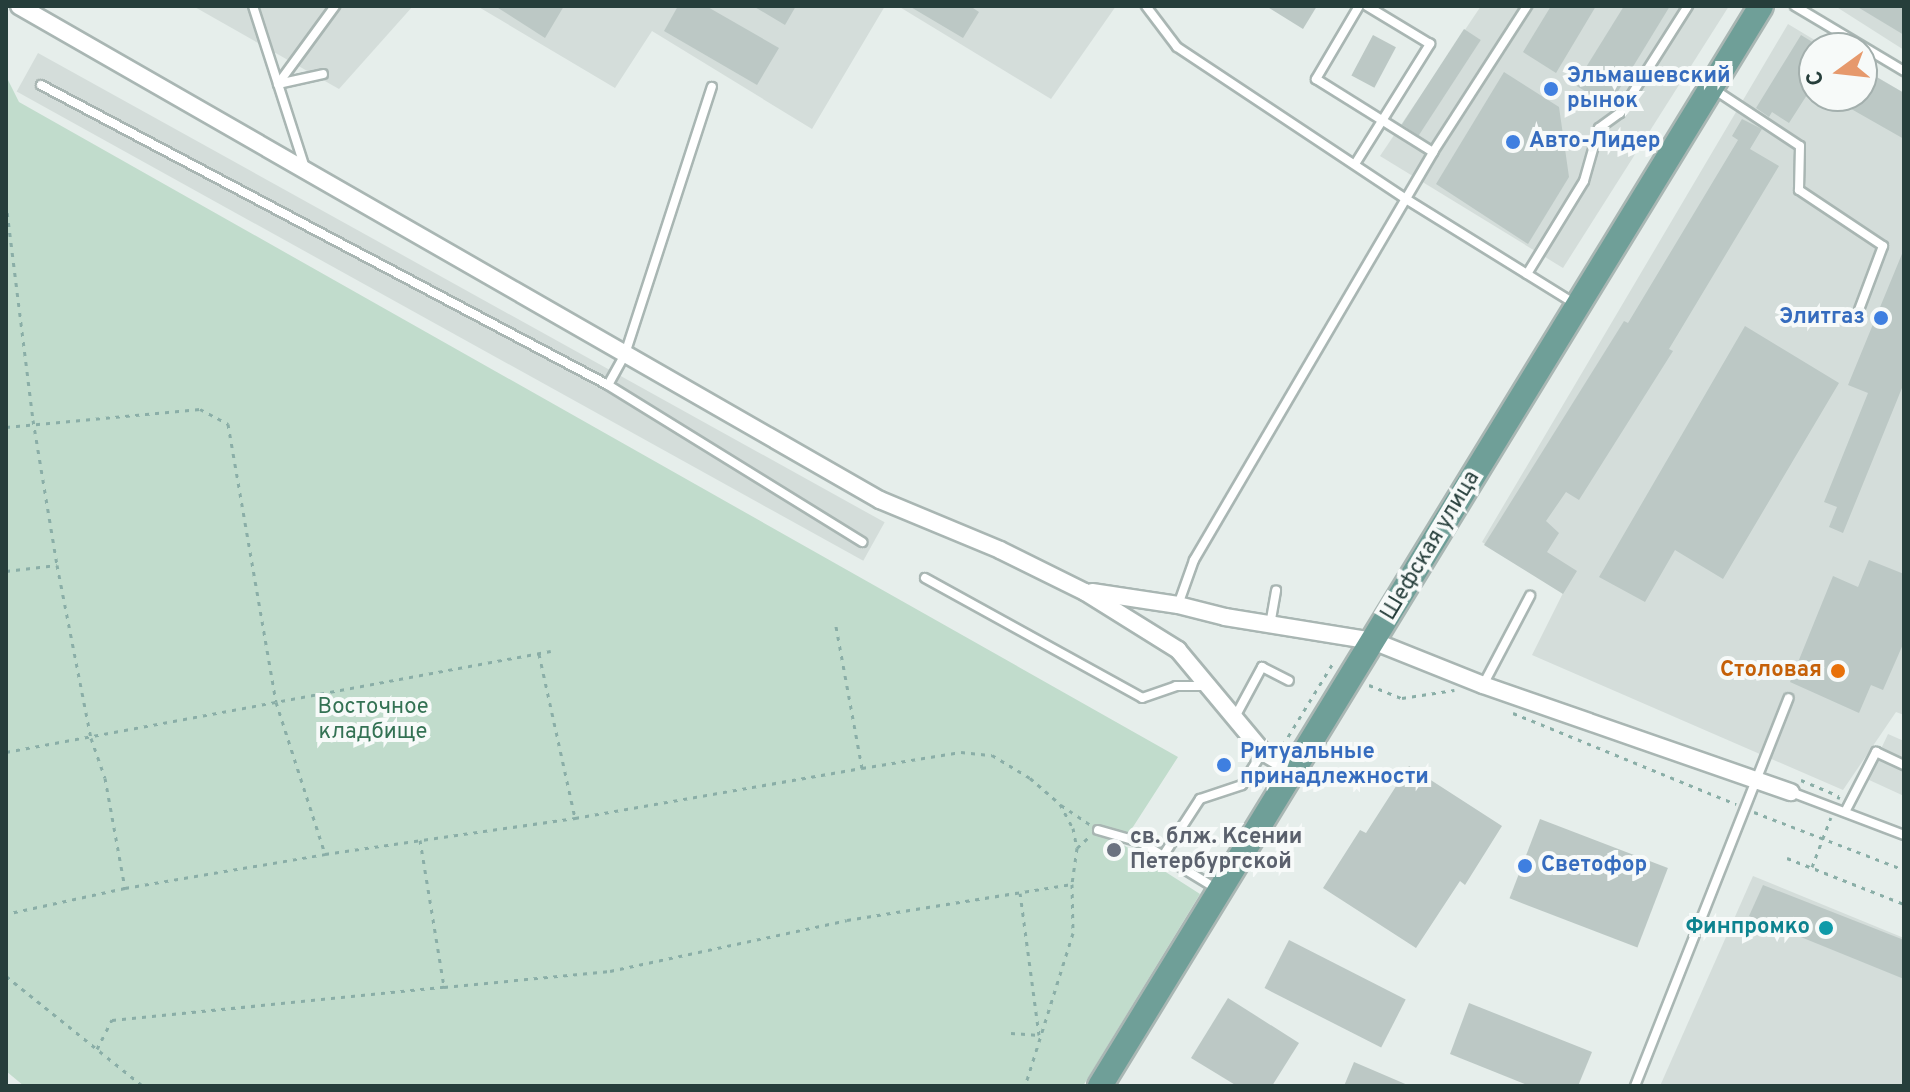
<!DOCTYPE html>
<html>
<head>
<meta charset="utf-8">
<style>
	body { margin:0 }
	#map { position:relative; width:1910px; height:1092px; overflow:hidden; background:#e6eeeb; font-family:Overpass,sans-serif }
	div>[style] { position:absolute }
	.built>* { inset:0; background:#d4ddda; transform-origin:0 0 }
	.green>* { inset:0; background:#c1dccc }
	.building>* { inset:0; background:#bcc8c5; transform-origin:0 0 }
	.path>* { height:3px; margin-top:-1.5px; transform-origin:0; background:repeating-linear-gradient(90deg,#8aaea7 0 4px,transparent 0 10px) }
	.roads { filter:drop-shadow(2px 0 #a9b6b3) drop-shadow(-2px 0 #a9b6b3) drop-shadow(0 2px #a9b6b3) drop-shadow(0 -2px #a9b6b3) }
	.lane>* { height:8px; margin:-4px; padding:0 4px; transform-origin:4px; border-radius:4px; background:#fff }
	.street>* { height:16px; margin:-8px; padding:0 8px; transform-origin:8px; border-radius:8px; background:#fff }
	.primary>* { height:24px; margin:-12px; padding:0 12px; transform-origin:12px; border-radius:12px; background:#6f9f98 }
	.dots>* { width:22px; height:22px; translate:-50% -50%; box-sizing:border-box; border:4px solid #f7faf9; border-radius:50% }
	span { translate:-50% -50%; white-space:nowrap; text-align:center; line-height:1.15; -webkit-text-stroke:8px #f7faf9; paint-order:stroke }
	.shop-label { font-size:22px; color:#366cbe; font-weight:700 }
	.left { translate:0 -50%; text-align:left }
	.right { translate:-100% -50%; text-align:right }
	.street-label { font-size:22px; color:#263e3b }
	.food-label { font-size:22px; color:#c56008; font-weight:700 }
	.park-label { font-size:22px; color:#347254 }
	.worship-label { font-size:22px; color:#5b616d; font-weight:700 }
	.culture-label { font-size:22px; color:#0d838f; font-weight:700 }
	.frame { position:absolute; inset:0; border:8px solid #263e3b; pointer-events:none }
	.north { position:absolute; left:1798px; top:32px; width:80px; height:80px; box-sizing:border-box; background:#f7faf9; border:2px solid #a3afad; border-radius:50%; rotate:255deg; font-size:22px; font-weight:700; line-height:32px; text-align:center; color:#263e3b }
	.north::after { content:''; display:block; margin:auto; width:28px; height:36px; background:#e6996c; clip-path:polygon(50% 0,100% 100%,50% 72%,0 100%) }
</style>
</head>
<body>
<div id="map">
	<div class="built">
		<div style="clip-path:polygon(193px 6px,413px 6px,339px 89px)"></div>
		<div style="clip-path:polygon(477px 6px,885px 6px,812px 129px,652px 31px,615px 88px)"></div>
		<div style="clip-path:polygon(898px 6px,1116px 6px,1051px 99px)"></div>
		<div style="clip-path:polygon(1481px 6px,1729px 6px,1563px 268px,1380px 156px)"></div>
		<div style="clip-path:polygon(1835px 6px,1904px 6px,1904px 50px)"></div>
		<div style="clip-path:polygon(1788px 24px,1828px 48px,1814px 48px,1814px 96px,1862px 96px,1862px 68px,1904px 93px,1904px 715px,1896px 712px,1843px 790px,1532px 655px,1563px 593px,1482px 542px)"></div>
		<div style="left:38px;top:53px;width:968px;height:44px;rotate:29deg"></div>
		<div style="clip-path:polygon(1888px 734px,1904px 741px,1904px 796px,1867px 779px)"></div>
		<div style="clip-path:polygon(1753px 876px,1904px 938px,1904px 1086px,1660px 1086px)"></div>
	</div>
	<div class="green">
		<div style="clip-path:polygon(6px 76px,19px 102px,1178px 757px,1122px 844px,1200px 894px,1083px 1086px,24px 1086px,6px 1071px)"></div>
	</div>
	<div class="building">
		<div style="clip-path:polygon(495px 6px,564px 6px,545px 38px)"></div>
		<div style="clip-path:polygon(678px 6px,706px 6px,779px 48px,757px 85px,664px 31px)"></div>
		<div style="clip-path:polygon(753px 6px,796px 6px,785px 25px)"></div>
		<div style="clip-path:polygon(909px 6px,970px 6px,979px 12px,963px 38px)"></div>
		<div style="clip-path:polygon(1266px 6px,1317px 6px,1303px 29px)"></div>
		<div style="clip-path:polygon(1551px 6px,1596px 6px,1556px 73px,1523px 52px)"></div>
		<div style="clip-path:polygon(1624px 6px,1670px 6px,1609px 106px,1575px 85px)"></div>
		<div style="clip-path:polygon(1856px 6px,1904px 6px,1904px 35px)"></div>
		<div style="left:1464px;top:29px;width:20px;height:114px;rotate:33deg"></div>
		<div style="left:1373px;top:35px;width:26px;height:46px;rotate:28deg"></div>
		<div style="clip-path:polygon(1801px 35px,1814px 43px,1814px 84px,1789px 123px,1772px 112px,1769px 117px,1756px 108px)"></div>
		<div style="clip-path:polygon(1866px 71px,1904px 93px,1904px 139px,1846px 106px,1852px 96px,1862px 96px)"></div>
		<div style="clip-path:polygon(1504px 72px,1559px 107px,1569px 177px,1528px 244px,1436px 184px)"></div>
		<div style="clip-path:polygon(1742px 119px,1762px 129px,1750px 149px,1779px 166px,1669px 349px,1673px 351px,1579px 500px,1566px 492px,1546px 521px,1559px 533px,1547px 552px,1577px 571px,1563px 594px,1484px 545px,1624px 321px,1628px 323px,1738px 140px,1732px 136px)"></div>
		<div style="clip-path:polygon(1904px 249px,1904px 383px,1843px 533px,1829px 527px,1837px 507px,1824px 502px,1868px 393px,1848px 385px)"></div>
		<div style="clip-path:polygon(1745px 326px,1839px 383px,1723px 579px,1675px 550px,1645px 602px,1599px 577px)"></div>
		<div style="clip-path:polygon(1869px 560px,1904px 574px,1904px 642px,1883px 690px,1871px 685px,1859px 713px,1790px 682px,1833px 576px,1858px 587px)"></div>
		<div style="clip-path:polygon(1409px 766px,1502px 826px,1465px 885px,1460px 881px,1416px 948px,1323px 888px,1360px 830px,1366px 833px)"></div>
		<div style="left:1540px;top:819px;width:137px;height:85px;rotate:21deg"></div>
		<div style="clip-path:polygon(1763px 885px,1904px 940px,1904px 979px,1749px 916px)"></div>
		<div style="left:1289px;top:940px;width:131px;height:54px;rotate:27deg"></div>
		<div style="clip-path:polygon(1228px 998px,1299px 1043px,1272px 1086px,1237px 1086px,1191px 1058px)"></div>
		<div style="clip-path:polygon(1469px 1003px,1592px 1052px,1578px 1086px,1530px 1086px,1450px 1054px)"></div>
		<div style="clip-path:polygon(1354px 1062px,1410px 1086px,1344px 1086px)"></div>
	</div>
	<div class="path">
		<div style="left:6px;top:203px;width:219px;rotate:82.9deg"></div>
		<div style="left:33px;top:420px;width:147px;rotate:80.6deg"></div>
		<div style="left:57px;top:565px;width:176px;rotate:78.9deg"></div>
		<div style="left:91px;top:738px;width:42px;rotate:70.7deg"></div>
		<div style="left:105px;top:778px;width:112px;rotate:79.7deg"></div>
		<div style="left:125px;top:888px;width:122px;rotate:167.7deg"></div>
		<div style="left:6px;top:427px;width:195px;rotate:-5.3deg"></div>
		<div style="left:200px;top:409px;width:32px;rotate:28deg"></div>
		<div style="left:228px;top:424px;width:282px;rotate:80.2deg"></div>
		<div style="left:276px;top:702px;width:160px;rotate:72.1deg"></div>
		<div style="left:6px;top:571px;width:51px;rotate:-6.7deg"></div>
		<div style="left:539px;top:654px;width:168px;rotate:77.6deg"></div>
		<div style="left:1369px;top:685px;width:35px;rotate:22deg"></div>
		<div style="left:1402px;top:698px;width:53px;rotate:-8.7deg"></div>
		<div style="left:1513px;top:713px;width:241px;rotate:22.2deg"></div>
		<div style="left:1283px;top:745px;width:96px;rotate:-58.6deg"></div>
		<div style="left:6px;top:752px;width:554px;rotate:-10.5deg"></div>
		<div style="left:862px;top:768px;width:100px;rotate:-9.2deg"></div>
		<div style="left:961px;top:752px;width:31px;rotate:6deg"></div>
		<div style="left:992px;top:755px;width:44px;rotate:31.2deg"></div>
		<div style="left:1030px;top:778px;width:40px;rotate:41deg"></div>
		<div style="left:1060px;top:804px;width:27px;rotate:62deg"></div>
		<div style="left:1073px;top:828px;width:20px;rotate:79deg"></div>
		<div style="left:1077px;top:848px;width:36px;rotate:98deg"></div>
		<div style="left:1801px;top:780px;width:41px;rotate:22.8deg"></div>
		<div style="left:1839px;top:796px;width:3px;rotate:108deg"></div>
		<div style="left:1061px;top:805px;width:36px;rotate:34deg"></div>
		<div style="left:1754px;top:812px;width:161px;rotate:21.1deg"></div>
		<div style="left:420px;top:840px;width:149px;rotate:80.7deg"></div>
		<div style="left:444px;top:987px;width:167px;rotate:-5.5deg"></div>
		<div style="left:610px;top:971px;width:242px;rotate:-12.1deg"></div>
		<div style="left:847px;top:920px;width:228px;rotate:-9.1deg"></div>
		<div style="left:1072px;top:884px;width:49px;rotate:88.8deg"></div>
		<div style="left:1073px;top:933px;width:160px;rotate:107.4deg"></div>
		<div style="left:1077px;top:848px;width:16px;rotate:-43deg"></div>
		<div style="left:1787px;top:858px;width:126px;rotate:21.5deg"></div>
		<div style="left:1812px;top:867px;width:53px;rotate:-69.2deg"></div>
		<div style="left:125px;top:888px;width:203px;rotate:-9.6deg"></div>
		<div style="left:325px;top:854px;width:253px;rotate:-8.2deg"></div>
		<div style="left:575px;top:818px;width:291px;rotate:-9.9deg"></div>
		<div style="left:862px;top:768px;width:149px;rotate:-100.4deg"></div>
		<div style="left:6px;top:976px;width:176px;rotate:38.8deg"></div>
		<div style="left:1011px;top:1033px;width:28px;rotate:4deg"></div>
		<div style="left:1039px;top:1035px;width:143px;rotate:-97.6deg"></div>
		<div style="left:97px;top:1049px;width:33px;rotate:-63deg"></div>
		<div style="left:112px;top:1020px;width:334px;rotate:-5.7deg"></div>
	</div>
	<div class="roads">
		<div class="lane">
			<div style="left:253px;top:6px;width:170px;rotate:72.2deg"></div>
			<div style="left:1146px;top:6px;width:51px;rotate:52.9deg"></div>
			<div style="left:1177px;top:47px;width:275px;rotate:33.6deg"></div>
			<div style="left:1406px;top:199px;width:198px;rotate:31.8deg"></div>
			<div style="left:1359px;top:6px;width:85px;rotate:120.5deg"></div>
			<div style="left:1316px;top:79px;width:138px;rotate:32deg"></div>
			<div style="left:1795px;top:6px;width:127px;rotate:30.8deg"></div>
			<div style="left:278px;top:84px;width:97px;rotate:-53.8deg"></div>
			<div style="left:278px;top:84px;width:46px;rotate:-12.5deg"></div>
			<div style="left:41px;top:85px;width:641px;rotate:27.88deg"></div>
			<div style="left:608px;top:385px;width:299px;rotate:31.7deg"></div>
			<div style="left:1712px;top:88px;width:105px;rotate:33.4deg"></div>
			<div style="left:1800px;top:146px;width:44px;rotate:91.3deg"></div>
			<div style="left:1799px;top:190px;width:101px;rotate:33.7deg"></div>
			<div style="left:1883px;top:246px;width:68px;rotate:110.6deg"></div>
			<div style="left:1355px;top:164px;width:142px;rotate:-58deg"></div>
			<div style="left:1430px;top:44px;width:74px;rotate:-148.9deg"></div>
			<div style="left:1527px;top:274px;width:109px;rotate:-58.5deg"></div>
			<div style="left:1584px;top:181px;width:55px;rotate:-74.2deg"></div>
			<div style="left:1599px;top:128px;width:26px;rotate:-36deg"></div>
			<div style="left:1620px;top:113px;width:127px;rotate:-57.6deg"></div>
			<div style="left:608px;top:385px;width:35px;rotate:-61deg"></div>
			<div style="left:625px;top:354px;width:281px;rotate:-72deg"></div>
			<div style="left:925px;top:578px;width:248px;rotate:28.9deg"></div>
			<div style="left:1142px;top:698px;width:36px;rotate:-19deg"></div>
			<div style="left:1176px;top:686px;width:30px"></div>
			<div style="left:1178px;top:605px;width:48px;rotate:-70.4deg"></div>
			<div style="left:1194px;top:560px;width:473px;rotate:-59.6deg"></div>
			<div style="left:1433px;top:152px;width:174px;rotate:-57.2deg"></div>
			<div style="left:1270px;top:625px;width:35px;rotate:-80deg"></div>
			<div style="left:1483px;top:685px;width:101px;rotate:-62.2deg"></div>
			<div style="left:1235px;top:717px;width:57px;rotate:-61.6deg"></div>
			<div style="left:1262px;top:667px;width:30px;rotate:27deg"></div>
			<div style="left:1791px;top:792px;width:121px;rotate:20.8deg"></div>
			<div style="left:1845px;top:812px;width:68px;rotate:-62.7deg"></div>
			<div style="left:1876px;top:752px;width:31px;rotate:25deg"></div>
			<div style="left:1098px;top:830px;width:44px;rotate:15.9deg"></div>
			<div style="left:1140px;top:842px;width:27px;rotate:31deg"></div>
			<div style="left:1163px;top:856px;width:68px;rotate:-57deg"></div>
			<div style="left:1200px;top:799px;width:44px;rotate:-18.4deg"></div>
			<div style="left:1242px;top:785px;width:39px;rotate:-58deg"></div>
			<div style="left:1163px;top:856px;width:63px;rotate:31.4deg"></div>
			<div style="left:1635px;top:1086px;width:417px;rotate:-68.4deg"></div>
		</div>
		<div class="street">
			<div style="left:19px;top:6px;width:993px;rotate:29.85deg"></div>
			<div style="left:880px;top:500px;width:130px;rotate:22.6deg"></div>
			<div style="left:1000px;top:550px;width:95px;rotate:26.3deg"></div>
			<div style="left:1085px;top:592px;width:110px;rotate:31.9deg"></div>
			<div style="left:1178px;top:650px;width:133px;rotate:50.2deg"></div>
			<div style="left:1263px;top:752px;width:35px;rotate:31deg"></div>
			<div style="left:1092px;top:592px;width:87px;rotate:8.6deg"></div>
			<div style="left:1178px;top:605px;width:49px;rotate:14.3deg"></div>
			<div style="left:1225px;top:617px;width:150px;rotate:9.2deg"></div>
			<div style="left:1373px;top:641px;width:118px;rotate:21.8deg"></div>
			<div style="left:1483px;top:685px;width:326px;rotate:19.2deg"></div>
		</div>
		<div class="primary">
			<div style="left:1100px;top:1086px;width:1266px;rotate:-58.53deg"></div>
		</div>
	</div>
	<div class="dots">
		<div style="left:1551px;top:89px;background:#3f7fe0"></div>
		<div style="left:1513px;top:142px;background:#3f7fe0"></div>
		<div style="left:1881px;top:318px;background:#3f7fe0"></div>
		<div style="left:1838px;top:671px;background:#e8710a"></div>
		<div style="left:1224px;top:765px;background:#3f7fe0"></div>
		<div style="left:1114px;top:850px;background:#6b7280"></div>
		<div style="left:1525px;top:866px;background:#3f7fe0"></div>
		<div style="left:1826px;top:928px;background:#0f9aa8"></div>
	</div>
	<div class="shop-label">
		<span class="left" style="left:1567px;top:89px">Эльмашевский<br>рынок</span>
		<span class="left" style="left:1529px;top:142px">Авто-Лидер</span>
		<span class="right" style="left:1865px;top:318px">Элитгаз</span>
		<span class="left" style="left:1240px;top:765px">Ритуальные<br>принадлежности</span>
		<span class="left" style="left:1541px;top:866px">Светофор</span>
	</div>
	<div class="street-label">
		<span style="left:1431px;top:546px;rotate:-59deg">Шефская улица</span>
	</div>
	<div class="food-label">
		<span class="right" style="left:1822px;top:671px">Столовая</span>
	</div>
	<div class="park-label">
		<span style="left:373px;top:720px">Восточное<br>кладбище</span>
	</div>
	<div class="worship-label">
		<span class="left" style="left:1130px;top:850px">св. блж. Ксении<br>Петербургской</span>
	</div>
	<div class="culture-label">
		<span class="right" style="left:1810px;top:928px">Финпромко</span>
	</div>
	<div class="frame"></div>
	<div class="north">С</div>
</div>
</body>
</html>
